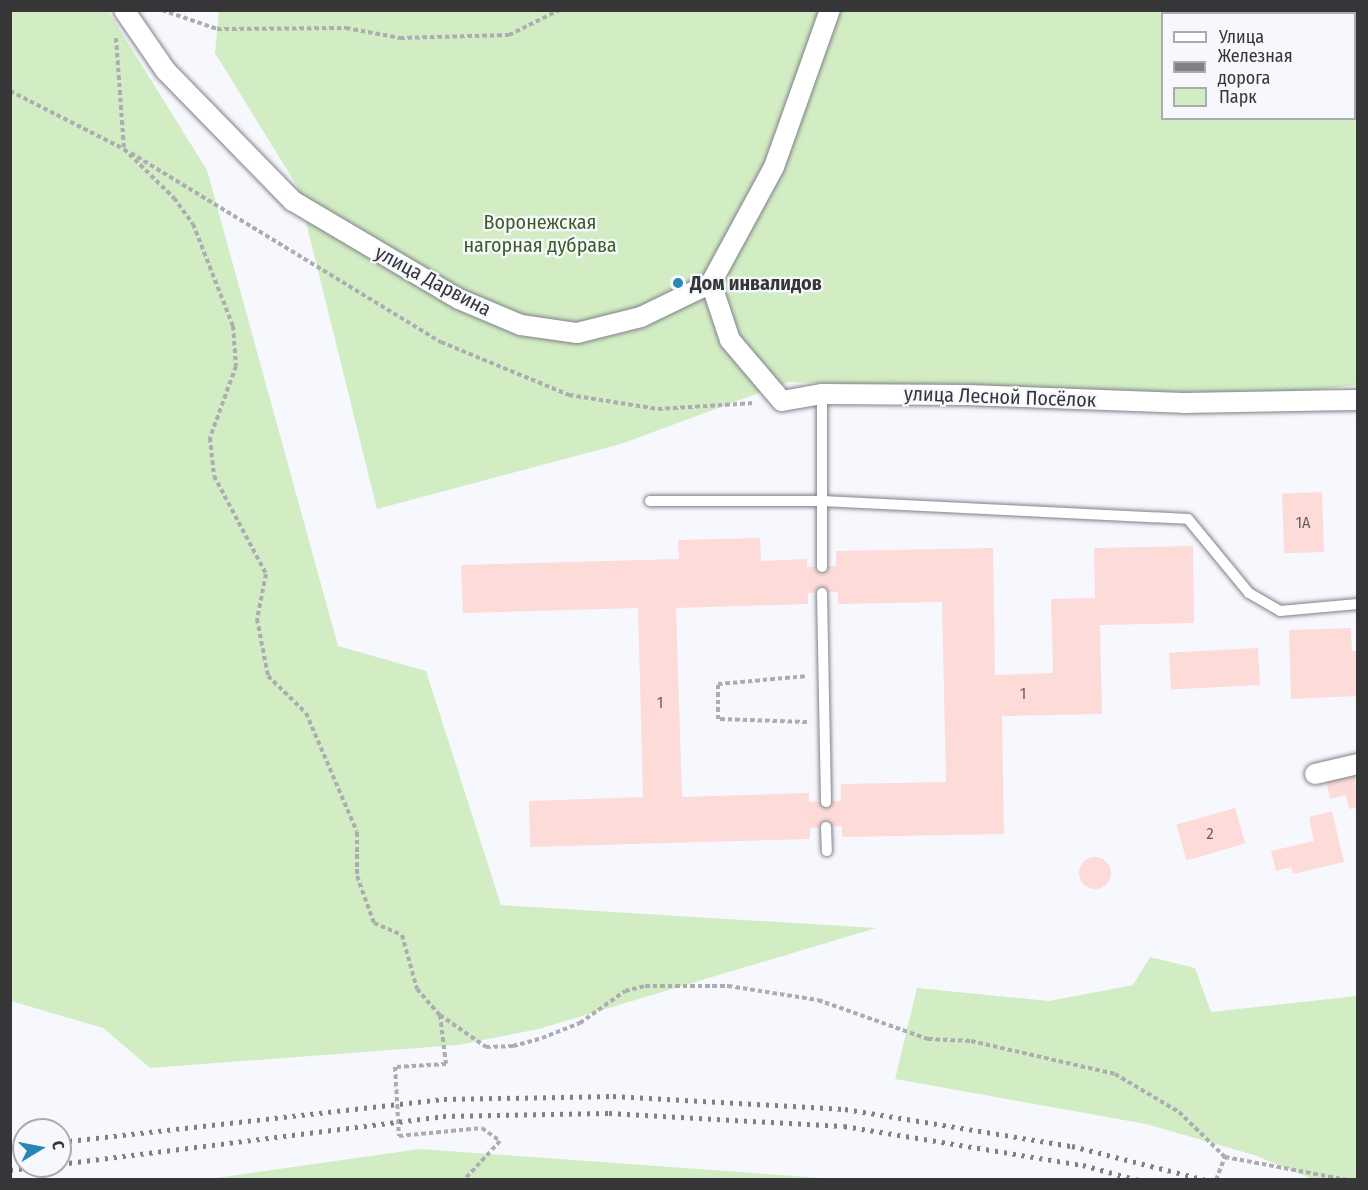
<!DOCTYPE html>
<html>
<head>
<meta charset="utf-8">
<style>
  body { margin:0 }
  #map { position:relative; width:1368px; height:1190px; overflow:hidden; background:#f7f8fe; font-family:"Fira Sans Condensed",sans-serif }
  div>[style] { position:absolute }
  .green>* { inset:0; background:#d2edc4 }
  .building>* { inset:0; background:#fddbd8; transform-origin:0 0 }
  .round { border-radius:50% }
  .path>* { height:4px; margin-top:-2px; transform-origin:0; background:repeating-linear-gradient(90deg,#acacb1 0 4.5px,transparent 0 7.5px) }
  .roads { filter:drop-shadow(0 0 2px #808188) drop-shadow(0 0 2px #808188) }
  .service>* { height:10px; margin:-5px; padding:0 5px; transform-origin:5px; border-radius:5px; background:#fff }
  .minor>* { height:20px; margin:-10px; padding:0 10px; transform-origin:10px; border-radius:10px; background:#fff }
  .rail>* { height:4.5px; margin-top:-2.25px; transform-origin:0; background:repeating-linear-gradient(90deg,#808084 0 3px,transparent 0 9px) }
  .dots>* { width:16px; height:16px; translate:-50% -50%; box-sizing:border-box; border:3px solid #f7f8fe; border-radius:50% }
  span { translate:-50% -50%; white-space:nowrap; text-align:center; line-height:1.15; -webkit-text-stroke:4.5px #f7f8fe; paint-order:stroke }
  .number-label { font-size:16px; color:#685f61 }
  .number-label span { -webkit-text-stroke-width:0 }
  .park-label { font-size:20px; color:#3b5e25 }
  .street-label { font-size:20px; color:#363639 }
  .poi-label { font-size:20px; color:#363639; font-weight:700 }
  .left { translate:0 -50%; text-align:left }
  .frame { position:absolute; inset:0; border:12px solid #363639; pointer-events:none }
  .legend { position:absolute; left:1161px; top:12px; width:195px; height:108px; box-sizing:border-box; background:#f7f8fe; border:2px solid #aaaaaf; margin:0; padding:8px 10px; list-style:none; font-size:18px; color:#363639 }
  .legend li { display:flex; align-items:center; gap:12px; height:30px }
  .legend b { width:30px; border:2px solid #aaaaaf }
  .north { position:absolute; left:12px; top:1118px; width:60px; height:60px; box-sizing:border-box; background:#f7f8fe; border:2px solid #aaaaaf; border-radius:50%; rotate:80deg; font-size:16px; font-weight:700; line-height:24px; text-align:center; color:#363639 }
  .north::after { content:''; display:block; margin:auto; width:21px; height:27px; background:#2987b3; clip-path:polygon(50% 0,100% 100%,50% 72%,0 100%) }
</style>
</head>
<body>
<div id="map">
  <div class="green">
    <i style="clip-path:polygon(evenodd,219px 10px,1357px 11px,1357px 385px,1293px 393px,1167px 393px,788px 382px,621px 444px,377px 509px,297px 186px,215px 53px,219px 10px,1162px 14px,1354px 14px,1354px 118px,1162px 118px,1162px 14px)"></i>
    <i style="clip-path:polygon(10px 11px,108px 11px,207px 170px,338px 646px,426px 671px,501px 905px,876px 928px,539px 1029px,458px 1045px,150px 1068px,103px 1028px,11px 1001px)"></i>
    <i style="clip-path:polygon(1150px 957px,1195px 968px,1211px 1012px,1357px 996px,1357px 1179px,1312px 1179px,1254px 1155px,1146px 1124px,895px 1079px,917px 988px,1049px 1001px,1133px 985px)"></i>
    <i style="clip-path:polygon(420px 1149px,836px 1179px,209px 1179px)"></i>
  </div>
  <div class="building">
    <i style="left:1322px;top:492px;width:60px;height:40px;rotate:88deg"></i>
    <i style="clip-path:polygon(evenodd,760px 538px,761px 561px,807px 559px,807px 567px,836px 566px,836px 551px,993px 548px,995px 675px,1053px 673px,1051px 599px,1095px 598px,1094px 548px,1193px 546px,1194px 623px,1100px 625px,1102px 714px,1002px 716px,1004px 834px,842px 837px,842px 826px,810px 828px,810px 839px,530px 847px,529px 801px,643px 797px,638px 608px,463px 613px,461px 565px,679px 559px,678px 540px,760px 538px,838px 592px,838px 604px,942px 602px,946px 782px,841px 784px,841px 801px,809px 802px,809px 793px,682px 797px,676px 608px,808px 604px,808px 593px,838px 592px)"></i>
    <i style="clip-path:polygon(1351px 628px,1352px 651px,1358px 651px,1358px 696px,1291px 699px,1289px 630px)"></i>
    <i style="left:1258px;top:648px;width:37px;height:89px;rotate:87deg"></i>
    <i style="clip-path:polygon(1354px 768px,1358px 807px,1349px 809px,1346px 795px,1330px 799px,1325px 775px)"></i>
    <i style="left:1235px;top:808px;width:37px;height:61px;rotate:74deg"></i>
    <i style="clip-path:polygon(1332px 811px,1344px 862px,1293px 874px,1291px 867px,1276px 871px,1271px 851px,1314px 841px,1309px 817px)"></i>
    <i class="round" style="left:1079px;top:857px;width:32px;height:32px"></i>
  </div>
  <div class="path">
    <i style="left:162px;top:10px;width:58px;rotate:19.1deg"></i>
    <i style="left:217px;top:29px;width:129px;rotate:-0.4deg"></i>
    <i style="left:346px;top:28px;width:55px;rotate:10.5deg"></i>
    <i style="left:400px;top:38px;width:109px;rotate:-1.6deg"></i>
    <i style="left:509px;top:35px;width:56px;rotate:-26.6deg"></i>
    <i style="left:116px;top:38px;width:111px;rotate:85.9deg"></i>
    <i style="left:124px;top:149px;width:70px;rotate:44.4deg"></i>
    <i style="left:174px;top:198px;width:32px;rotate:54deg"></i>
    <i style="left:193px;top:224px;width:110px;rotate:68.6deg"></i>
    <i style="left:233px;top:326px;width:40px;rotate:85.7deg"></i>
    <i style="left:236px;top:366px;width:77px;rotate:109.9deg"></i>
    <i style="left:210px;top:438px;width:38px;rotate:84deg"></i>
    <i style="left:214px;top:476px;width:111px;rotate:62deg"></i>
    <i style="left:266px;top:574px;width:46px;rotate:101.3deg"></i>
    <i style="left:257px;top:619px;width:58px;rotate:79.1deg"></i>
    <i style="left:268px;top:676px;width:53px;rotate:44.2deg"></i>
    <i style="left:306px;top:713px;width:129px;rotate:66.8deg"></i>
    <i style="left:357px;top:832px;width:44px;rotate:90deg"></i>
    <i style="left:357px;top:876px;width:50px;rotate:70.1deg"></i>
    <i style="left:374px;top:923px;width:30px;rotate:23deg"></i>
    <i style="left:402px;top:935px;width:56px;rotate:74.5deg"></i>
    <i style="left:417px;top:989px;width:35px;rotate:49deg"></i>
    <i style="left:440px;top:1015px;width:56px;rotate:34.8deg"></i>
    <i style="left:486px;top:1047px;width:27px;rotate:-2deg"></i>
    <i style="left:513px;top:1046px;width:30px;rotate:-15deg"></i>
    <i style="left:542px;top:1038px;width:41px;rotate:-21.5deg"></i>
    <i style="left:580px;top:1023px;width:55px;rotate:-35.4deg"></i>
    <i style="left:625px;top:991px;width:21px;rotate:-14deg"></i>
    <i style="left:645px;top:986px;width:83px"></i>
    <i style="left:728px;top:986px;width:91px;rotate:8.8deg"></i>
    <i style="left:818px;top:1000px;width:117px;rotate:19.5deg"></i>
    <i style="left:928px;top:1039px;width:43px;rotate:2.7deg"></i>
    <i style="left:971px;top:1041px;width:148px;rotate:12.9deg"></i>
    <i style="left:1115px;top:1074px;width:74px;rotate:30.7deg"></i>
    <i style="left:1179px;top:1112px;width:64px;rotate:44.4deg"></i>
    <i style="left:1225px;top:1157px;width:125px;rotate:10.6deg"></i>
    <i style="left:10px;top:91px;width:128px;rotate:27deg"></i>
    <i style="left:131px;top:153px;width:363px;rotate:31.4deg"></i>
    <i style="left:441px;top:342px;width:139px;rotate:22.5deg"></i>
    <i style="left:569px;top:395px;width:90px;rotate:8.9deg"></i>
    <i style="left:658px;top:409px;width:97px;rotate:-3.5deg"></i>
    <i style="left:807px;top:722px;width:89px;rotate:-178.1deg"></i>
    <i style="left:718px;top:719px;width:35px;rotate:-90deg"></i>
    <i style="left:718px;top:684px;width:90px;rotate:-5.1deg"></i>
    <i style="left:440px;top:1015px;width:49px;rotate:83deg"></i>
    <i style="left:446px;top:1064px;width:51px;rotate:176.6deg"></i>
    <i style="left:395px;top:1067px;width:69px;rotate:86.7deg"></i>
    <i style="left:399px;top:1136px;width:83px;rotate:-5.5deg"></i>
    <i style="left:482px;top:1128px;width:22px;rotate:36deg"></i>
    <i style="left:500px;top:1141px;width:53px;rotate:132.7deg"></i>
    <i style="left:1216px;top:1180px;width:25px;rotate:-69deg"></i>
  </div>
  <div class="roads">
    <div class="service">
      <i style="left:650px;top:501px;width:172px"></i>
      <i style="left:822px;top:501px;width:366px;rotate:2.8deg"></i>
      <i style="left:1188px;top:519px;width:96px;rotate:50.5deg"></i>
      <i style="left:1249px;top:593px;width:36px;rotate:30deg"></i>
      <i style="left:1280px;top:611px;width:78px;rotate:-5.1deg"></i>
      <i style="left:822px;top:567px;width:173px;rotate:-90deg"></i>
      <i style="left:822px;top:593px;width:209px;rotate:88.9deg"></i>
      <i style="left:826px;top:827px;width:24px;rotate:88deg"></i>
    </div>
    <div class="minor">
      <i style="left:124px;top:10px;width:74px;rotate:55.5deg"></i>
      <i style="left:166px;top:71px;width:182px;rotate:45.7deg"></i>
      <i style="left:293px;top:201px;width:193px;rotate:30.6deg"></i>
      <i style="left:459px;top:299px;width:67px;rotate:22.8deg"></i>
      <i style="left:521px;top:325px;width:57px;rotate:8.1deg"></i>
      <i style="left:577px;top:333px;width:66px;rotate:-14deg"></i>
      <i style="left:641px;top:317px;width:78px;rotate:-25.9deg"></i>
      <i style="left:711px;top:283px;width:132px;rotate:-61.5deg"></i>
      <i style="left:774px;top:167px;width:167px;rotate:-70.4deg"></i>
      <i style="left:711px;top:283px;width:60px;rotate:71.6deg"></i>
      <i style="left:730px;top:340px;width:80px;rotate:49.6deg"></i>
      <i style="left:782px;top:401px;width:41px;rotate:-9.9deg"></i>
      <i style="left:822px;top:394px;width:146px;rotate:0.4deg"></i>
      <i style="left:968px;top:395px;width:215px;rotate:2.1deg"></i>
      <i style="left:1183px;top:403px;width:175px;rotate:-1deg"></i>
      <i style="left:1315px;top:774px;width:44px;rotate:-13.1deg"></i>
    </div>
  </div>
  <div class="rail">
    <i style="left:60px;top:1142px;width:386px;rotate:-6.4deg"></i>
    <i style="left:444px;top:1099px;width:169px;rotate:-1deg"></i>
    <i style="left:613px;top:1096px;width:232px;rotate:3.2deg"></i>
    <i style="left:845px;top:1109px;width:230px;rotate:9.3deg"></i>
    <i style="left:1072px;top:1146px;width:138px;rotate:14.2deg"></i>
    <i style="left:10px;top:1148px;width:14px;rotate:-8deg"></i>
    <i style="left:60px;top:1164px;width:386px;rotate:-7.1deg"></i>
    <i style="left:443px;top:1116px;width:166px;rotate:-1deg"></i>
    <i style="left:609px;top:1113px;width:235px;rotate:3.2deg"></i>
    <i style="left:844px;top:1126px;width:242px;rotate:9.3deg"></i>
    <i style="left:1083px;top:1165px;width:57px;rotate:15.3deg"></i>
    <i style="left:10px;top:1170px;width:31px;rotate:-7deg"></i>
  </div>
  <div class="dots">
    <i style="left:678px;top:283px;background:#2987b3"></i>
  </div>
  <div class="number-label">
    <span style="left:1303px;top:523px">1А</span>
    <span style="left:1023px;top:694px">1</span>
    <span style="left:660px;top:703px">1</span>
    <span style="left:1210px;top:834px">2</span>
  </div>
  <div class="park-label">
    <span style="left:540px;top:234px">Воронежская<br>нагорная дубрава</span>
  </div>
  <div class="street-label">
    <span style="left:433px;top:281px;rotate:28deg">улица Дарвина</span>
    <span style="left:1000px;top:397px;rotate:2deg">улица Лесной Посёлок</span>
  </div>
  <div class="poi-label">
    <span class="left" style="left:690px;top:283px">Дом инвалидов</span>
  </div>
  <div class="frame"></div>
  <ul class="legend">
  <li><b style="height:8px;background:#fff"></b>Улица</li>
  <li><b style="height:8px;background:#808084"></b>Железная дорога</li>
  <li><b style="height:16px;background:#d2edc4"></b>Парк</li>
  </ul>
  <div class="north">С</div>
</div>
</body>
</html>
